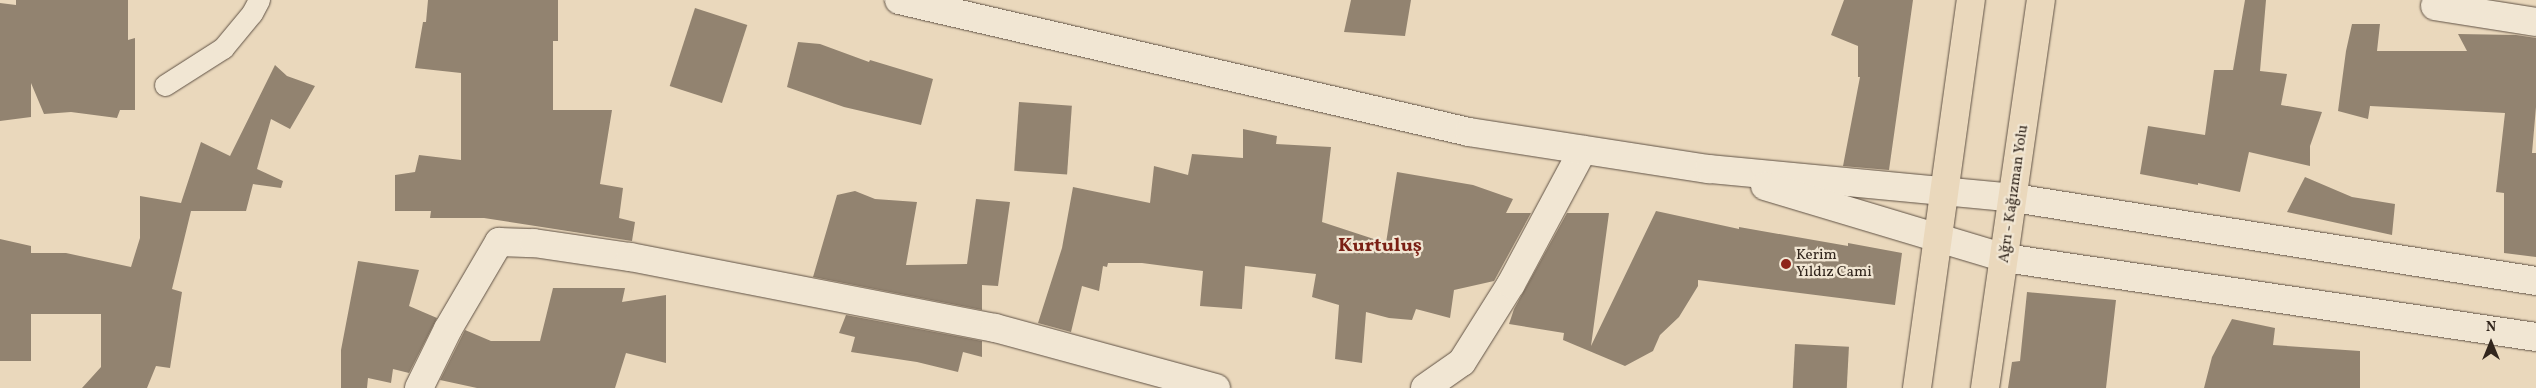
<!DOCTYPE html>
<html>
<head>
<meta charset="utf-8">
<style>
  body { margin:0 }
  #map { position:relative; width:2536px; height:388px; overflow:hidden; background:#ead8bc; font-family:Vollkorn,serif }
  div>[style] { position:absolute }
  .building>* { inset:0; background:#928370; transform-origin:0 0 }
  .roads { filter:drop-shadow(0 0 1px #605245) drop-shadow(0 0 1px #605245) }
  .service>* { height:21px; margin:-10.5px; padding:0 10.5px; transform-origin:10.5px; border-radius:10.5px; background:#f1e6d3 }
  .minor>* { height:28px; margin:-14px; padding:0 14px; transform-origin:14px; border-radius:14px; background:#f1e6d3 }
  .tertiary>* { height:28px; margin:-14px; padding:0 14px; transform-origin:14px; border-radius:14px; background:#f1e6d3 }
  .primary>* { height:28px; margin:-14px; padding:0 14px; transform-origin:14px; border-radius:14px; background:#ead8bc }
  .dots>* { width:14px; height:14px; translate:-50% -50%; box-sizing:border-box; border:2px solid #f1e6d3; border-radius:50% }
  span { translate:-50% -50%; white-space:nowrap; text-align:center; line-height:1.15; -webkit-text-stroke:4.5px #f1e6d3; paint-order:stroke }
  .street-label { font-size:15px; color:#32261d }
  .poi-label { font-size:15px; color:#32261d }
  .left { translate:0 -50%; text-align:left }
  .district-label { font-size:20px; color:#7a1f14; font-weight:700 }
  .north { position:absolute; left:2466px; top:318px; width:50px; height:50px; -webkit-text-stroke:4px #f1e6d3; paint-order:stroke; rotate:0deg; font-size:14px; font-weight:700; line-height:20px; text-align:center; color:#32261d }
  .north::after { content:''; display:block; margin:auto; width:18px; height:22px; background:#32261d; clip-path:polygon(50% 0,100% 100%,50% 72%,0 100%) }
</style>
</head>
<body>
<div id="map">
  <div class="building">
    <i style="clip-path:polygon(16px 0,128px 0,128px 40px,135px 38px,135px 110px,120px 110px,117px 118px,71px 112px,44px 114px,31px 83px,31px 117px,0 121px,0 3px,16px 5px)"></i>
    <i style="clip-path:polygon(428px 0,558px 0,558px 41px,553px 41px,553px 110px,612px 110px,600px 184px,623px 188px,619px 218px,635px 222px,632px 241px,484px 218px,430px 218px,431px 211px,395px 211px,395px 175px,415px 172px,419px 155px,461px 160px,461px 73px,415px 68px,423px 22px,426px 22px)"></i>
    <i style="clip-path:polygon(1351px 0,1411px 0,1405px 36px,1344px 32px)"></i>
    <i style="clip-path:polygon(1844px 0,1913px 0,1889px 170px,1843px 166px,1860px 77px,1858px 77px,1858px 46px,1831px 35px)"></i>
    <i style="clip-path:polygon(2245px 0,2266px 0,2260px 71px,2287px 74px,2281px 105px,2322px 112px,2310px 146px,2310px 166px,2249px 152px,2240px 192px,2198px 183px,2198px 185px,2140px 174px,2148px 126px,2205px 135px,2214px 70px,2233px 70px)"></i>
    <i style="left:695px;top:8px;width:55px;height:82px;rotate:18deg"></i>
    <i style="clip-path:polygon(2352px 24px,2380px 24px,2377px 51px,2467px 51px,2458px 34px,2516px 35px,2536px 38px,2536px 107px,2532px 153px,2536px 153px,2536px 257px,2504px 253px,2504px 193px,2496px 192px,2505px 113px,2370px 106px,2368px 119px,2338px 111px,2346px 51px)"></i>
    <i style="clip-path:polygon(798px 42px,820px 44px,869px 62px,870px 60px,933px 79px,921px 125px,844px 107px,787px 87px)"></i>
    <i style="clip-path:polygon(275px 65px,287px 76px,315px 86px,290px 129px,271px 119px,257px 169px,283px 181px,281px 188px,253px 184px,246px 211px,191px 211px,172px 289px,182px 292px,170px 368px,156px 366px,147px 388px,82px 388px,101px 367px,101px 314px,31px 314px,31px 361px,0 361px,0 239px,31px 246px,31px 253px,66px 253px,131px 267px,140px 238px,140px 196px,181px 203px,201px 142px,230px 156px)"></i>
    <i style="left:1019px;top:102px;width:53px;height:69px;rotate:4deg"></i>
    <i style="clip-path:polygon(1243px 129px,1277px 136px,1276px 144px,1331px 147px,1322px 222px,1386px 243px,1397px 172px,1473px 185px,1513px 199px,1506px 213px,1531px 213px,1494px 281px,1454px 290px,1450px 318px,1416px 309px,1412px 320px,1389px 318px,1366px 312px,1362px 363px,1335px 359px,1339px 305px,1312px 297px,1316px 274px,1245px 266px,1242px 309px,1200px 306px,1203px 271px,1142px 263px,1108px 263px,1107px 267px,1103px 266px,1099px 291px,1082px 286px,1071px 332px,1038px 323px,1062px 248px,1073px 187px,1150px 203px,1154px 166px,1188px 175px,1192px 154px,1243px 158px)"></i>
    <i style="clip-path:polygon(2305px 177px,2352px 197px,2395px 204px,2392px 235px,2287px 212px)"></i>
    <i style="clip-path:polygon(855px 191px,875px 199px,917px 202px,906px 265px,967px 264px,976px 199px,1010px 202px,998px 286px,982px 285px,982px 310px,813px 277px,837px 195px)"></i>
    <i style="clip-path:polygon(1656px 211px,1739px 229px,1739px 227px,1848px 246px,1848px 243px,1902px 253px,1895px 305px,1698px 280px,1698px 286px,1679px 317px,1660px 335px,1653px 351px,1625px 366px,1563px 340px,1564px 333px,1509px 324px,1514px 309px,1567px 213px,1609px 213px,1591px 346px)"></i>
    <i style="clip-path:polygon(358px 261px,419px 270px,409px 306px,437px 318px,409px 373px,393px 369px,391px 383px,368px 378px,367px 388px,341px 388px,341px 350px)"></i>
    <i style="clip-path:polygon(553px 288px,625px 288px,622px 302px,666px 295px,666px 363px,626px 353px,615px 388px,477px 388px,440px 380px,465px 330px,491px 341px,540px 341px)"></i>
    <i style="clip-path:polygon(2027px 292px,2116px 300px,2106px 388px,2008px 388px,2012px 362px,2020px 361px)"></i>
    <i style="clip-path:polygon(846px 315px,982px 341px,982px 357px,963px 352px,958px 372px,917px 362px,851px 352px,855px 337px,839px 333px)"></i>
    <i style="clip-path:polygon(2232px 319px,2275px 328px,2273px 345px,2360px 351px,2360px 388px,2204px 388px,2212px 357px)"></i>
    <i style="left:1795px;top:344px;width:54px;height:44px;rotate:3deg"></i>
  </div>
  <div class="roads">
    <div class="service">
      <i style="left:165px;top:85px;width:69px;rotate:-32.5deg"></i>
      <i style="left:223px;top:48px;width:45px;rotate:-50.4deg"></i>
      <i style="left:252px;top:13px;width:15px;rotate:-62deg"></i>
    </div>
    <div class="minor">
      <i style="left:2435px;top:6px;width:102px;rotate:9deg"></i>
      <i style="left:419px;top:388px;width:66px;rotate:-63.8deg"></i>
      <i style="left:448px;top:329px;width:101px;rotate:-59.6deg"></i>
      <i style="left:499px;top:242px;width:35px;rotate:2deg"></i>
      <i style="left:534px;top:243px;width:97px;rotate:8.3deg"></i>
      <i style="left:630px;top:257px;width:372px;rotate:11deg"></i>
      <i style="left:995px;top:328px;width:229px;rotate:15.2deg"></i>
      <i style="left:1425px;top:388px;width:45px;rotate:-35.1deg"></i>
      <i style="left:1462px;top:362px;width:92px;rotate:-57.9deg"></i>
      <i style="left:1511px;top:284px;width:152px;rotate:-61.8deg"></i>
    </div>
    <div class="tertiary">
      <i style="left:899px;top:0;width:585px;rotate:13.04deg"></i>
      <i style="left:1469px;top:132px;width:243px;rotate:8.8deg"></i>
      <i style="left:1709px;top:169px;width:306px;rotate:5.4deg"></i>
      <i style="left:2014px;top:198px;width:529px;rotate:9.03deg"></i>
      <i style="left:1765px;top:186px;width:251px;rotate:16.7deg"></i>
      <i style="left:2005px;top:258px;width:537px;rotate:8.46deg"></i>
    </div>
    <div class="primary">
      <i style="left:1917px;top:388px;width:392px;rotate:-82.1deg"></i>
      <i style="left:1985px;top:388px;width:392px;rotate:-81.8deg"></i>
    </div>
  </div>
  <div class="dots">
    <i style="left:1786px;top:264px;background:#8f2418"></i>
  </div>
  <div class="street-label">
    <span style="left:2014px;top:194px;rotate:-82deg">Ağrı - Kağızman Yolu</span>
  </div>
  <div class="poi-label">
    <span class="left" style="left:1796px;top:264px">Kerim<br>Yıldız Cami</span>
  </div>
  <div class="district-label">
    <span style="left:1380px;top:246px">Kurtuluş</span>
  </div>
  <div class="north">N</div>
</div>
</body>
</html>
